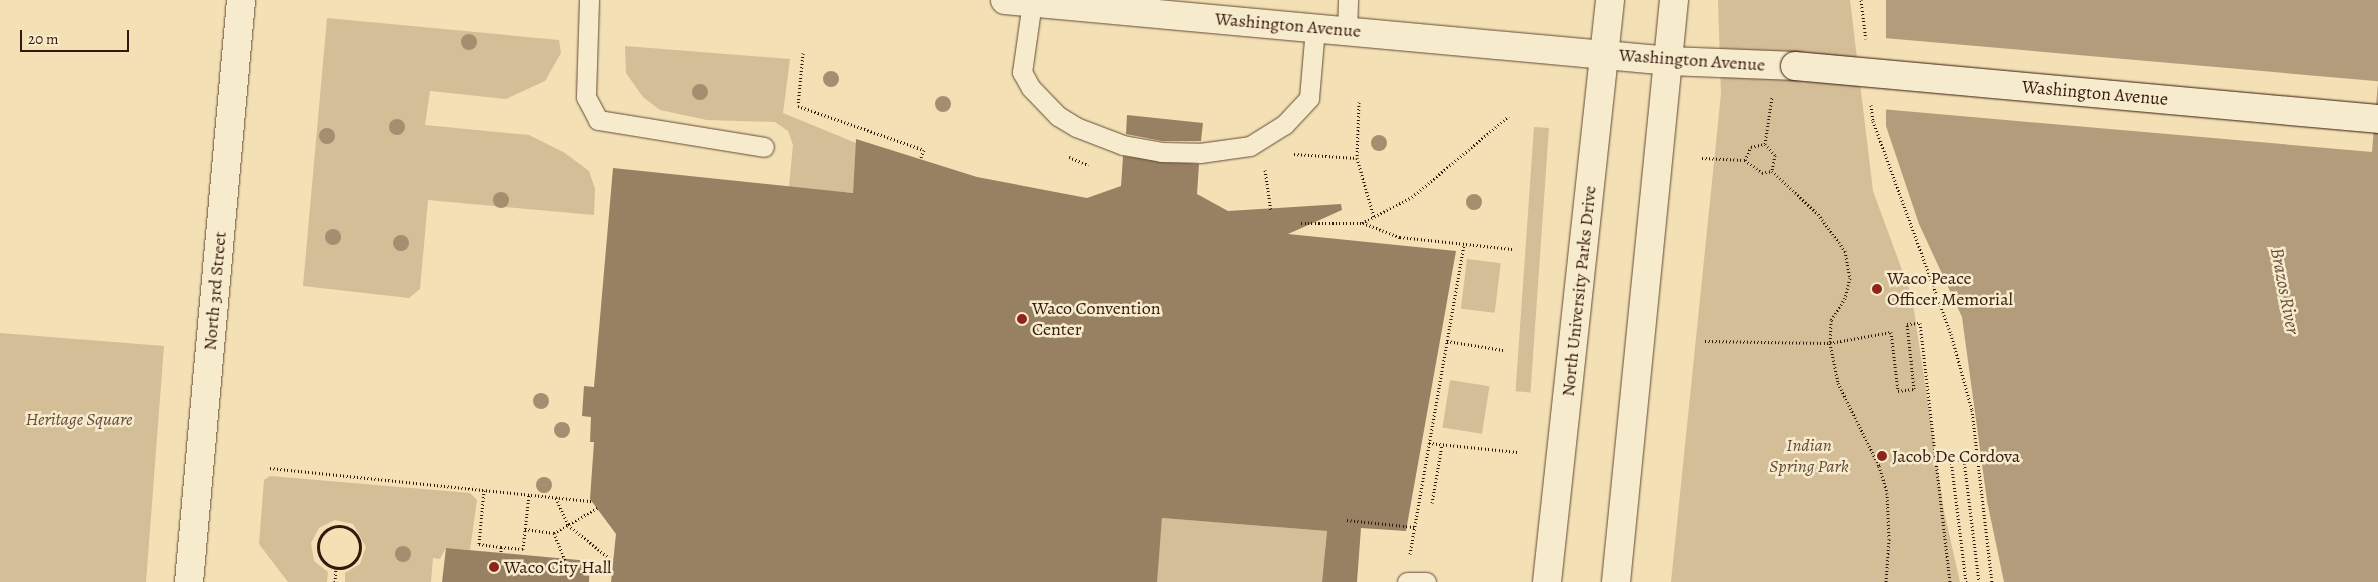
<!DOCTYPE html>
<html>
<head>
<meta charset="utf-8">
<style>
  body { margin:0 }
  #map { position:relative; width:2378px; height:582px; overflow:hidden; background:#f3e0b4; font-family:Alegreya,serif }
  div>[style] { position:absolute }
  .green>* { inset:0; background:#d3be97; transform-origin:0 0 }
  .water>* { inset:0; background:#b29c7b }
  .pier>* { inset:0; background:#f3e0b4; transform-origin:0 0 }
  .building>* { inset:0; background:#988063 }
  .path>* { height:3px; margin-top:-1.5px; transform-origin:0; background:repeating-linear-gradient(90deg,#35180c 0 1px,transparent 0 3.5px) }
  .path>.ring { margin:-1.5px; padding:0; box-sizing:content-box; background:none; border:3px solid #35180c; border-radius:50% }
  .roads { filter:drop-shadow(0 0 1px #644a36) drop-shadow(0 0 1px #644a36) }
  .lane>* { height:19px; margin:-9.5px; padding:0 9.5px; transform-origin:9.5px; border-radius:9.5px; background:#f7ebce }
  .street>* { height:28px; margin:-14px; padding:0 14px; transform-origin:14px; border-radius:14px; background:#f7ebce }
  .secondary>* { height:28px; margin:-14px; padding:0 14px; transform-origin:14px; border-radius:14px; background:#f7ebce }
  .bridges { filter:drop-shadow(0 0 1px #35180c) drop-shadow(0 0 1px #35180c) }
  .secondary-bridge>* { height:28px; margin:-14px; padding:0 14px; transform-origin:14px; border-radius:14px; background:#f7ebce }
  .trees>* { width:16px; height:16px; margin:-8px; border-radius:50%; background:#a48e6f }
  .dots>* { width:14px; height:14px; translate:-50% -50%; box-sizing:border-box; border:2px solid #f7ebce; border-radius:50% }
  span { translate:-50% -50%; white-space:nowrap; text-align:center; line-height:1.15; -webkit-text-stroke:5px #f7ebce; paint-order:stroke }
  .street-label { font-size:18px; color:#35180c }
  .poi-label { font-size:18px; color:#35180c }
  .left { translate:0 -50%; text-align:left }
  .park-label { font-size:18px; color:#644a36; font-style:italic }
  .water-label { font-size:19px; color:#674d38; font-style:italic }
  .scale { position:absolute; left:20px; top:30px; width:109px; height:22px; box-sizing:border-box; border:2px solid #35180c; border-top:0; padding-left:6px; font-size:15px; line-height:18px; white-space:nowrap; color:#35180c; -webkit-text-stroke:4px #f7ebce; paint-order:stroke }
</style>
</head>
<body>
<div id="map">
  <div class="green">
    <i style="clip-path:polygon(1718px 0,1850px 0,1873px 191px,1912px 297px,1944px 511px,1960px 582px,1671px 582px,1721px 94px)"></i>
    <i style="clip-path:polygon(327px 18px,559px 40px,561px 53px,545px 81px,506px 99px,430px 91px,425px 125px,529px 135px,565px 153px,589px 171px,595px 189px,594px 215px,428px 200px,420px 289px,409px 298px,303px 286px)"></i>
    <i style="clip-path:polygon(625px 46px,790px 59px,783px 113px,856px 143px,853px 193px,789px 187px,793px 145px,788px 131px,775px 122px,707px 120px,660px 110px,643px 97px,626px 73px)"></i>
    <i style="left:1534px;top:127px;width:15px;height:265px;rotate:4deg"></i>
    <i style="left:1467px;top:259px;width:34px;height:50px;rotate:7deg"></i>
    <i style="clip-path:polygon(0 333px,164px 346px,146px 582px,0 582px)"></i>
    <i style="left:1450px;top:380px;width:40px;height:48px;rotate:9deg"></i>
    <i style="clip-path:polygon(270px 476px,470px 493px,477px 500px,470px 550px,446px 548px,440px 559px,433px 558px,431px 582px,345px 582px,345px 573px,360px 564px,366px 547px,353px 524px,335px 520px,319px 528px,311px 543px,314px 561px,328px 572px,327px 582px,288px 582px,259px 544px,264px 480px)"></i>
    <i style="clip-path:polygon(1162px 518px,1327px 531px,1322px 582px,1156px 582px)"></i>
  </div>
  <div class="water">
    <i style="clip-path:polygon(1886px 0,2378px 0,2378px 582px,2004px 582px,1987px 501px,1962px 317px,1919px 224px,1886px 126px)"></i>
  </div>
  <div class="pier">
    <i style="left:1884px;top:38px;width:496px;height:71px;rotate:5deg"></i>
  </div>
  <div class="building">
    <i style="clip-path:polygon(1127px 115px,1203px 123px,1201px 141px,1162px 141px,1126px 134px)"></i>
    <i style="clip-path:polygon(856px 139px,977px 177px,1087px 198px,1121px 186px,1123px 156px,1199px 164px,1197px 194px,1228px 211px,1341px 204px,1342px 210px,1288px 234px,1456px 251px,1406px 531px,1361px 528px,1357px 582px,1322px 582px,1327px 531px,1162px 518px,1157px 582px,611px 582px,616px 534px,590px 499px,594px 442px,590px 442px,591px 417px,582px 416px,584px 386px,594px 387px,613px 168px,853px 193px)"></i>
    <i style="clip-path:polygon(446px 548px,590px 561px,589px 582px,442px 582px)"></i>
  </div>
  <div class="path">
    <i style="left:1861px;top:0;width:39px;rotate:83deg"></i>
    <i style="left:803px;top:53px;width:53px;rotate:95.4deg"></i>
    <i style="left:798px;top:106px;width:133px;rotate:19.2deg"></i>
    <i style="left:924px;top:150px;width:10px;rotate:114deg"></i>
    <i style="left:1359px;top:102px;width:56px;rotate:92deg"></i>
    <i style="left:1357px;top:158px;width:61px;rotate:73.9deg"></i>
    <i style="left:1871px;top:105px;width:16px;rotate:83deg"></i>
    <i style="left:1873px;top:121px;width:227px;rotate:69.9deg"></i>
    <i style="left:1951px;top:334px;width:79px;rotate:74.6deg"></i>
    <i style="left:1972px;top:410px;width:173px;rotate:83.4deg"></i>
    <i style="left:1765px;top:144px;width:48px;rotate:-81.5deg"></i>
    <i style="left:1294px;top:154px;width:63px;rotate:3.6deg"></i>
    <i style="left:1069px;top:157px;width:21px;rotate:23deg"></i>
    <i style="left:1702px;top:158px;width:43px;rotate:2.7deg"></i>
    <i style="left:1745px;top:160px;width:21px;rotate:37deg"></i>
    <i style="left:1762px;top:173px;width:10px;rotate:-11deg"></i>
    <i style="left:1772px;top:171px;width:63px;rotate:43.1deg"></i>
    <i style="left:1818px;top:214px;width:46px;rotate:53.9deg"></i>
    <i style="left:1845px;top:251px;width:27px;rotate:80deg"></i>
    <i style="left:1850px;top:278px;width:21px;rotate:104deg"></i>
    <i style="left:1845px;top:298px;width:26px;rotate:122deg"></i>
    <i style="left:1831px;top:320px;width:23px;rotate:92deg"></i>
    <i style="left:1830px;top:343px;width:41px;rotate:78.7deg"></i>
    <i style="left:1838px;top:383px;width:93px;rotate:63.7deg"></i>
    <i style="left:1879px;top:466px;width:28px;rotate:73deg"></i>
    <i style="left:1887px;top:493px;width:46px;rotate:87.5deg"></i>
    <i style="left:1889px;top:539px;width:43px;rotate:94deg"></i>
    <i style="left:1745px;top:160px;width:14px;rotate:-65deg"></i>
    <i style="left:1751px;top:147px;width:14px;rotate:-12deg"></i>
    <i style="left:1765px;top:144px;width:15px;rotate:48deg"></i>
    <i style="left:1775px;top:155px;width:16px;rotate:101deg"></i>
    <i style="left:1265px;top:170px;width:41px;rotate:81.7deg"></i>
    <i style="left:1301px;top:223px;width:61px"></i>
    <i style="left:1362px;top:223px;width:56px;rotate:-27.5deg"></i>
    <i style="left:1412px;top:197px;width:126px;rotate:-39.9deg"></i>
    <i style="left:1363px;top:223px;width:40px;rotate:21deg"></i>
    <i style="left:1400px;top:237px;width:113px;rotate:6.1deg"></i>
    <i style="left:1447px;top:341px;width:57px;rotate:9.1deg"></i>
    <i style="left:1705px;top:341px;width:125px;rotate:0.9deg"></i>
    <i style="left:1830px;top:343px;width:62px;rotate:-10.2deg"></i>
    <i style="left:1891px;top:332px;width:59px;rotate:83.2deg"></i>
    <i style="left:1898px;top:391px;width:16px;rotate:-7deg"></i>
    <i style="left:1914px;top:389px;width:65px;rotate:-96.1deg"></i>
    <i style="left:1907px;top:324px;width:13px;rotate:-4deg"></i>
    <i style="left:1920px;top:323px;width:261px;rotate:83.4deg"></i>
    <i style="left:1429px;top:443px;width:89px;rotate:5.8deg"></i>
    <i style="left:270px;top:468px;width:324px;rotate:5.9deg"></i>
    <i style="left:484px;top:490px;width:54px;rotate:95.3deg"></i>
    <i style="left:479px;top:544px;width:22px;rotate:8deg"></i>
    <i style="left:501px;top:547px;width:22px;rotate:5deg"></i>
    <i style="left:523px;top:549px;width:54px;rotate:-83.7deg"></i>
    <i style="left:556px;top:498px;width:30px;rotate:66deg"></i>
    <i style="left:568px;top:525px;width:58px;rotate:38.7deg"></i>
    <i style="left:1432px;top:503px;width:59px;rotate:-80.2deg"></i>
    <i style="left:1347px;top:520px;width:68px;rotate:5.9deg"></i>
    <i class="ring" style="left:318px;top:526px;width:39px;height:39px"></i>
    <i style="left:525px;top:529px;width:29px;rotate:8deg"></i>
    <i style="left:554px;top:533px;width:50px;rotate:-30.2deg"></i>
    <i style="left:554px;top:533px;width:48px;rotate:68.2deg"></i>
    <i style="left:501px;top:547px;width:6px;rotate:90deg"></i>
    <i style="left:1410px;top:554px;width:315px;rotate:-80.1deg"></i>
    <i style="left:335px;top:582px;width:14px;rotate:-86deg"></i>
    <i style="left:1966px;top:582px;width:124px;rotate:-97deg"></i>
    <i style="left:1951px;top:459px;width:13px;rotate:4deg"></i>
    <i style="left:1964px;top:460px;width:123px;rotate:83deg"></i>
  </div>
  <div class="roads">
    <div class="lane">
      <i style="left:589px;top:0;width:97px;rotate:91.8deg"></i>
      <i style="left:586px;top:97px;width:26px;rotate:62deg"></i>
      <i style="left:598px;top:120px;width:168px;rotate:9.2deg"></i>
      <i style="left:1032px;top:2px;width:71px;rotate:98.1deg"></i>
      <i style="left:1022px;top:72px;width:18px;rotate:61deg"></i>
      <i style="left:1031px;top:88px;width:39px;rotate:46deg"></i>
      <i style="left:1058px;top:116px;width:21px;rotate:31deg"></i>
      <i style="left:1076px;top:127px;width:50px;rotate:21deg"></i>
      <i style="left:1123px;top:145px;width:39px;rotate:10deg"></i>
      <i style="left:1161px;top:152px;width:39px;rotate:1deg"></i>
      <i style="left:1200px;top:153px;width:50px;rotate:-8deg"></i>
      <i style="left:1250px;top:146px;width:40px;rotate:-32deg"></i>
      <i style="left:1284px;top:125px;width:37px;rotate:-47deg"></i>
      <i style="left:1309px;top:98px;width:70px;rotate:-85.1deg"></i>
      <i style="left:1347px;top:30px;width:30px;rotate:-88deg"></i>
      <i style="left:1407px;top:582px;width:19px"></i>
    </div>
    <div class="street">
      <i style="left:189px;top:582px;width:584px;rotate:-84.89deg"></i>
    </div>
    <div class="secondary">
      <i style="left:1005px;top:0;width:668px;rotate:5.24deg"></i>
      <i style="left:1670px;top:61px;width:125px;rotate:2.3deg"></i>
      <i style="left:1547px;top:582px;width:585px;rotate:-83.82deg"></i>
      <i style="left:1616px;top:582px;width:585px;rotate:-84.31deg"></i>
    </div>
  </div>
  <div class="bridges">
    <div class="secondary-bridge">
      <i style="left:1795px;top:66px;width:585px;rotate:5.19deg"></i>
    </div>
  </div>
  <div class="trees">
    <i style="left:469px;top:42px"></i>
    <i style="left:831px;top:79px"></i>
    <i style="left:700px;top:92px"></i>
    <i style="left:943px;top:104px"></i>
    <i style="left:397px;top:127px"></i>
    <i style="left:327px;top:136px"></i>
    <i style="left:1379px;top:143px"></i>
    <i style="left:501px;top:200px"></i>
    <i style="left:1474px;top:202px"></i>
    <i style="left:333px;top:237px"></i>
    <i style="left:401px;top:243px"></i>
    <i style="left:541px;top:401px"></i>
    <i style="left:562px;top:430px"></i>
    <i style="left:544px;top:485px"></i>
    <i style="left:403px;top:554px"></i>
  </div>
  <div class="dots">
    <i style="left:1877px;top:289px;background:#8f2418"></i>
    <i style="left:1022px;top:319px;background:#8f2418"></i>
    <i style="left:1882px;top:456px;background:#8f2418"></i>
    <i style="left:494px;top:567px;background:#8f2418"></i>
  </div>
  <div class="street-label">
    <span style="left:1288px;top:25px;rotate:5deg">Washington Avenue</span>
    <span style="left:1692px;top:60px;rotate:4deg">Washington Avenue</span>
    <span style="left:2095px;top:93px;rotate:5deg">Washington Avenue</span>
    <span style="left:215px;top:291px;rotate:-85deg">North 3rd Street</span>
    <span style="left:1579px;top:291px;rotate:-84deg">North University Parks Drive</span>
  </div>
  <div class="poi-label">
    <span class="left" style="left:1887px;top:289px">Waco Peace<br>Officer Memorial</span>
    <span class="left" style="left:1032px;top:319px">Waco Convention<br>Center</span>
    <span class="left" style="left:1892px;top:456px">Jacob De Cordova</span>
    <span class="left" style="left:504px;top:567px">Waco City Hall</span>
  </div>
  <div class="park-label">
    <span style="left:79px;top:419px">Heritage Square</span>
    <span style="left:1809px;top:456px">Indian<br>Spring Park</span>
  </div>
  <div class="water-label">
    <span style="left:2284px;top:291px;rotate:79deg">Brazos River</span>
  </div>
  <div class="scale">20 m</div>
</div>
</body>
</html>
